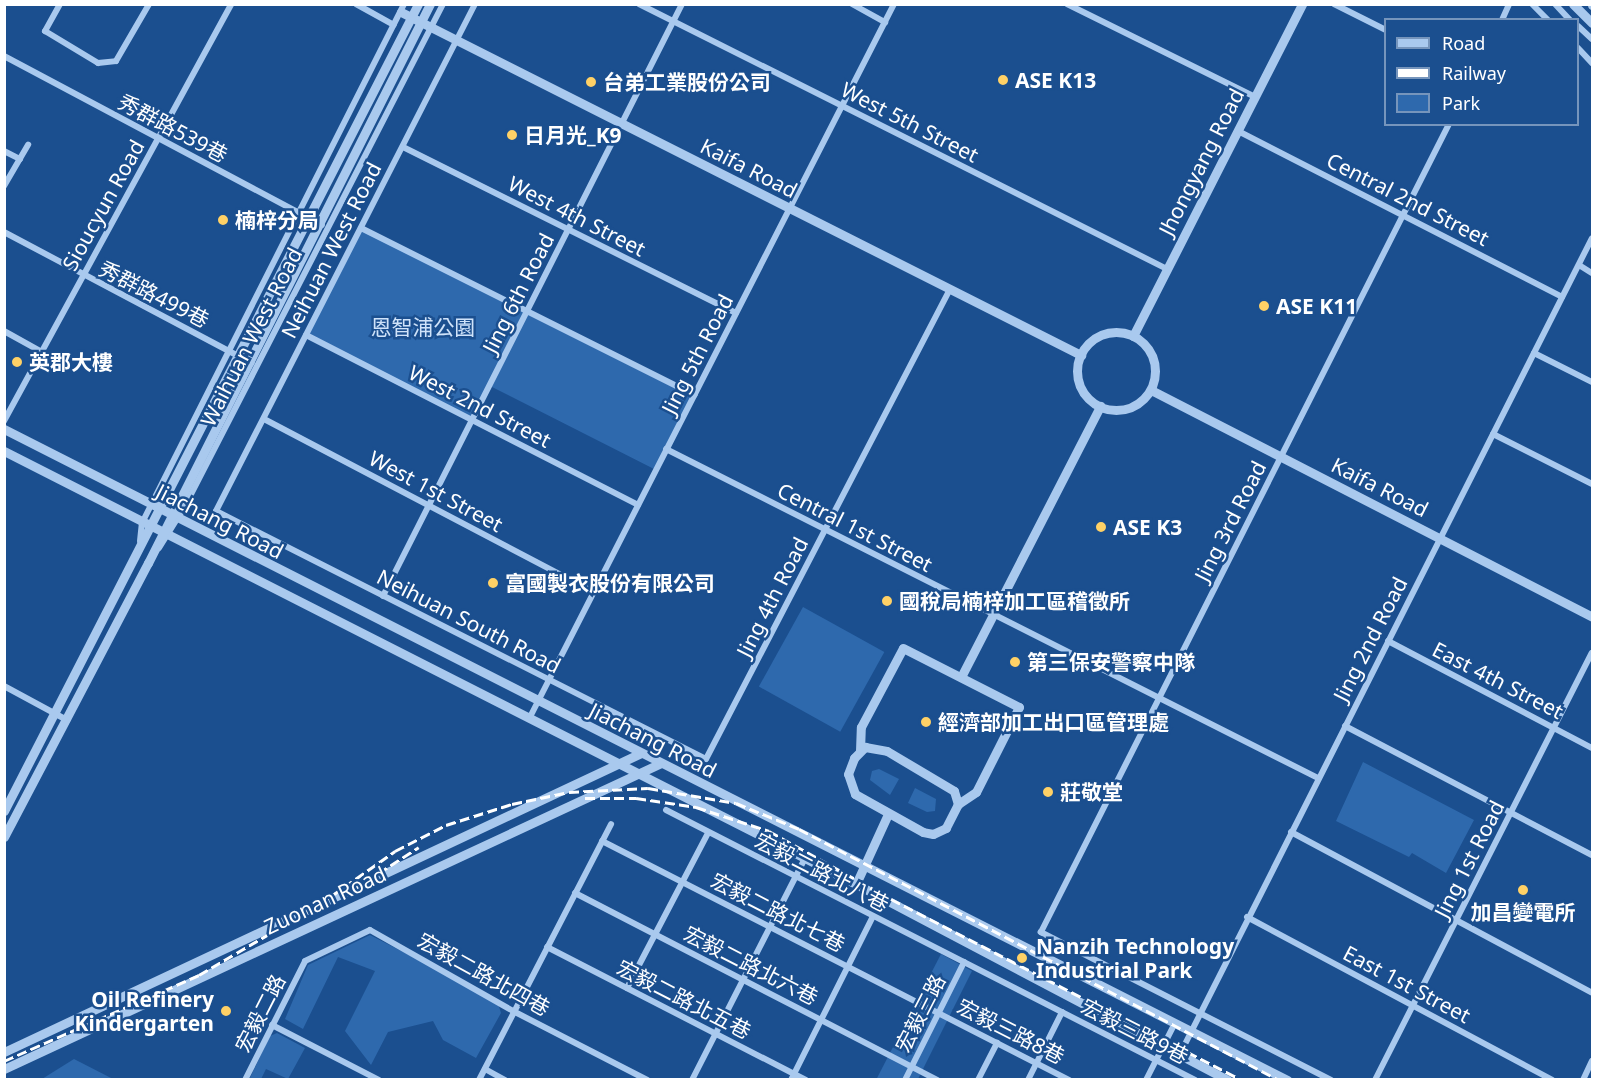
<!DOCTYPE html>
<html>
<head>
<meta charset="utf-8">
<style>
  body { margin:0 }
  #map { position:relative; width:1597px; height:1084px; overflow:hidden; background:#1b4f8f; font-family:"Noto Sans","Noto Sans TC",sans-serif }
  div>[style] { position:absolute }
  .green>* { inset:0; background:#2e69ad; transform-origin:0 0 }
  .minor>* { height:6px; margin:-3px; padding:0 3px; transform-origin:3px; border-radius:3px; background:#a9c9ee }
  .tertiary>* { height:9px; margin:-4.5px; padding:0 4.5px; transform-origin:4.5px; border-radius:4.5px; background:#a9c9ee }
  .tertiary>.ring { margin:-4.5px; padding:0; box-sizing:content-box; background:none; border:9px solid #a9c9ee; border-radius:50% }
  .rail>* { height:3px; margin-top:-1.5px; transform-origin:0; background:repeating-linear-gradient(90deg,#fff 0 10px,transparent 0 14.5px) }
  .dots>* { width:16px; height:16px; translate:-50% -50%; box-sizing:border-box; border:3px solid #1b4f8f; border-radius:50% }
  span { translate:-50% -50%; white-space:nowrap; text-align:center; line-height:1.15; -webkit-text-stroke:5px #1b4f8f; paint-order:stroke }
  .poi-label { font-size:21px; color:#fff; font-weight:700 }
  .left { translate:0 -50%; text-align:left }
  .right { translate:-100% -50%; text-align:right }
  .street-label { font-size:21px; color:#fff }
  .park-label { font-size:21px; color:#cfe3fa }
  .frame { position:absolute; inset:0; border:6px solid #fff; pointer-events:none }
  .legend { position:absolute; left:1384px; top:18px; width:195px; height:108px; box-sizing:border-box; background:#1b4f8f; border:2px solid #7695bc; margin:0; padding:8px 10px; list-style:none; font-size:18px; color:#fff }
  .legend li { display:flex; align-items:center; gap:12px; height:30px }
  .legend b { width:30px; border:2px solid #7695bc }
</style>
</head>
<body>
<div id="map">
  <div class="green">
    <i style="clip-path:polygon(361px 228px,694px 395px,656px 470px,490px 386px,472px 420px,306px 335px)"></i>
    <i style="left:803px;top:607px;width:93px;height:91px;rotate:29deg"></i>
    <i style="clip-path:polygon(1363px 762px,1474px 820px,1446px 873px,1412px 853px,1409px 857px,1336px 821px)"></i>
    <i style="clip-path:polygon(879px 769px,899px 779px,890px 795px,870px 780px,872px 771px)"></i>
    <i style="clip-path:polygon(915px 788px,936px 799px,935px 811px,927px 812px,908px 803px)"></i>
    <i style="clip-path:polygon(370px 935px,497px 1000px,501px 1013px,476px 1058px,443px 1040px,433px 1021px,388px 1032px,371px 1065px,345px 1031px,375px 971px,338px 957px,303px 1029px,285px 1019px,308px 965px)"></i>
    <i style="clip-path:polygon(941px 954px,972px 971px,918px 1079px,876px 1080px)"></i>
    <i style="clip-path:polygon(277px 1033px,305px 1048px,288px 1079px,266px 1069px,261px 1079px,249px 1080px,270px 1036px)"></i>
    <i style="clip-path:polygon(74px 1059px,113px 1079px,42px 1079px)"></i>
  </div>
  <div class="minor">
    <i style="left:60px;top:4px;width:31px;rotate:119deg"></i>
    <i style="left:45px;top:31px;width:62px;rotate:31.1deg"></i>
    <i style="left:98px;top:63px;width:18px;rotate:-6deg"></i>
    <i style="left:116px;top:61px;width:66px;rotate:-59.9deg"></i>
    <i style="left:356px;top:4px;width:43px;rotate:28.9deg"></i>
    <i style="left:475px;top:4px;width:569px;rotate:117.06deg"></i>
    <i style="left:216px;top:511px;width:549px;rotate:26.84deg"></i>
    <i style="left:706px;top:759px;width:530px;rotate:-62.56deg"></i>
    <i style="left:639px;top:4px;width:591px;rotate:26.65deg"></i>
    <i style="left:852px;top:4px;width:38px;rotate:29deg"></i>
    <i style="left:1067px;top:4px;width:210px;rotate:26.3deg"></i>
    <i style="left:1334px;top:4px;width:58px;rotate:26.6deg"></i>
    <i style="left:1532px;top:4px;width:23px;rotate:45deg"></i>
    <i style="left:1555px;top:4px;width:22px;rotate:47deg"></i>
    <i style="left:1502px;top:20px;width:17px;rotate:-66deg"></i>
    <i style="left:1578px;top:26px;width:19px;rotate:43deg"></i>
    <i style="left:1578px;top:48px;width:21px;rotate:47deg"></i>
    <i style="left:4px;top:56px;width:360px;rotate:28deg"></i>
    <i style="left:1238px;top:131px;width:364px;rotate:27.1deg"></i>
    <i style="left:403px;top:147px;width:372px;rotate:26.5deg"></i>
    <i style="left:4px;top:151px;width:18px;rotate:27deg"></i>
    <i style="left:4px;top:186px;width:48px;rotate:-59.7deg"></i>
    <i style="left:361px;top:228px;width:373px;rotate:26.6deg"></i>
    <i style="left:4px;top:232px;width:280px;rotate:27.9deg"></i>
    <i style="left:1579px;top:265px;width:15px;rotate:32deg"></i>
    <i style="left:4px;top:331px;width:43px;rotate:28.9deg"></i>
    <i style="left:306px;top:335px;width:373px;rotate:27.1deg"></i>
    <i style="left:1534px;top:353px;width:65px;rotate:26.6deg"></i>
    <i style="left:264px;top:419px;width:372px;rotate:27.7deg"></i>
    <i style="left:4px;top:421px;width:475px;rotate:-61.4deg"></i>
    <i style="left:1493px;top:434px;width:111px;rotate:26.8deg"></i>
    <i style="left:666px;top:449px;width:730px;rotate:26.78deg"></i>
    <i style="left:140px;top:541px;width:18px;rotate:-84deg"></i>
    <i style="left:142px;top:523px;width:581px;rotate:-63.21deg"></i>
    <i style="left:159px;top:548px;width:49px;rotate:-58.2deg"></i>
    <i style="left:185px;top:506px;width:564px;rotate:-62.8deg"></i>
    <i style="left:383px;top:596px;width:663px;rotate:-63.2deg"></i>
    <i style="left:1388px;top:641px;width:230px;rotate:27.7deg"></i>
    <i style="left:4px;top:686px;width:72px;rotate:28.4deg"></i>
    <i style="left:529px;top:719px;width:803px;rotate:-62.96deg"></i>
    <i style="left:1345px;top:726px;width:279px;rotate:27.6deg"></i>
    <i style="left:666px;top:810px;width:594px;rotate:27.04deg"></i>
    <i style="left:1291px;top:832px;width:341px;rotate:28.1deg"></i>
    <i style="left:602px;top:841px;width:525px;rotate:27.1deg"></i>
    <i style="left:575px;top:893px;width:408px;rotate:27.3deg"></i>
    <i style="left:1247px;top:917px;width:346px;rotate:28.1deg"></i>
    <i style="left:547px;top:947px;width:291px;rotate:27.2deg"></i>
    <i style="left:627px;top:988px;width:175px;rotate:-62.4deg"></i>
    <i style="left:272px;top:1025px;width:120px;rotate:27.2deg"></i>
    <i style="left:1179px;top:1056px;width:916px;rotate:-63.21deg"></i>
    <i style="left:485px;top:1069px;width:23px;rotate:29deg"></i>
    <i style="left:245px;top:1080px;width:133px;rotate:-63.2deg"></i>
    <i style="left:305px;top:961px;width:72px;rotate:-25.5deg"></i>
    <i style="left:370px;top:930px;width:164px;rotate:29.5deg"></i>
    <i style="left:513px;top:1011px;width:151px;rotate:27.2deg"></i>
    <i style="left:479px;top:1080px;width:288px;rotate:-62.7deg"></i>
    <i style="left:692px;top:1080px;width:249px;rotate:-63deg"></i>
    <i style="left:791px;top:1080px;width:183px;rotate:-63.4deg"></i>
    <i style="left:905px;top:1080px;width:132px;rotate:-63.4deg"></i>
    <i style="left:978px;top:1080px;width:42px;rotate:-62.8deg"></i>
    <i style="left:1028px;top:1080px;width:76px;rotate:-63.4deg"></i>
    <i style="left:1146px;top:1080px;width:64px;rotate:-63deg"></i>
    <i style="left:1331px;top:1080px;width:326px;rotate:-153deg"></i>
    <i style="left:1041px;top:932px;width:905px;rotate:-63.21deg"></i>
    <i style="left:1375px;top:1080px;width:479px;rotate:-63.1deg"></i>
    <i style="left:1583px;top:1080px;width:21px;rotate:-65deg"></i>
  </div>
  <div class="tertiary">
    <i style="left:1573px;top:4px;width:27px;rotate:45deg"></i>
    <i style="left:1592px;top:4px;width:1px;rotate:90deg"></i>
    <i style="left:401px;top:12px;width:762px;rotate:26.77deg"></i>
    <i class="ring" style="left:1077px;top:332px;width:69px;height:69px"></i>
    <i style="left:1133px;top:336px;width:373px;rotate:-63deg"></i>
    <i style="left:1151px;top:390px;width:496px;rotate:27.2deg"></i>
    <i style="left:4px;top:429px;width:1439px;rotate:26.9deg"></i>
    <i style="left:4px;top:451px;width:956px;rotate:26.94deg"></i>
    <i style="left:856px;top:884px;width:420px;rotate:27.8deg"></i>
    <i style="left:961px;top:677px;width:305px;rotate:-62.8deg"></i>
    <i style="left:865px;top:747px;width:22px;rotate:10deg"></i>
    <i style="left:887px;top:751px;width:78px;rotate:30.8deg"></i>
    <i style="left:954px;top:791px;width:14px;rotate:73deg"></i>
    <i style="left:958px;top:804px;width:27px;rotate:117deg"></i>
    <i style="left:946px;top:828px;width:14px;rotate:155deg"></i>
    <i style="left:933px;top:834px;width:10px;rotate:-169deg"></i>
    <i style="left:923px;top:832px;width:78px;rotate:-150.8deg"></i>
    <i style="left:855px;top:794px;width:21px;rotate:-109deg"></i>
    <i style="left:848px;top:774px;width:17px;rotate:-69deg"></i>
    <i style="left:854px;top:758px;width:16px;rotate:-45deg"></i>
    <i style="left:860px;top:751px;width:24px;rotate:-88deg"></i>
    <i style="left:861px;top:727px;width:89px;rotate:-62deg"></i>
    <i style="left:903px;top:648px;width:130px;rotate:27deg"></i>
    <i style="left:1019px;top:707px;width:95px;rotate:116.8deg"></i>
    <i style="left:976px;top:792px;width:22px;rotate:146deg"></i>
    <i style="left:4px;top:811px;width:907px;rotate:-62.84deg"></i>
    <i style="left:4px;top:837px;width:310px;rotate:-62.3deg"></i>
    <i style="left:148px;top:563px;width:626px;rotate:-63.23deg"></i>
    <i style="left:856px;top:884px;width:77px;rotate:-65.4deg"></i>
    <i style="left:4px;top:1052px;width:704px;rotate:-25.14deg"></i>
    <i style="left:4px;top:1069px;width:725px;rotate:-24.97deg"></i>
  </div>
  <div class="rail">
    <i style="left:585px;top:798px;width:51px"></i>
    <i style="left:636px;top:798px;width:61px;rotate:8.5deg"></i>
    <i style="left:696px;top:807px;width:77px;rotate:18.2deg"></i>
    <i style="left:769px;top:831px;width:140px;rotate:29.1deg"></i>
    <i style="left:891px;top:899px;width:395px;rotate:27.3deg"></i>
    <i style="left:354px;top:889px;width:77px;rotate:-32.9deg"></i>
    <i style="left:4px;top:1061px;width:213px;rotate:-23.8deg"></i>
    <i style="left:199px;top:975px;width:140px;rotate:-30.4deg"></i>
    <i style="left:320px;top:904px;width:92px;rotate:-35.2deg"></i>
    <i style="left:395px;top:851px;width:57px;rotate:-27deg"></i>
    <i style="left:446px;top:825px;width:69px;rotate:-17.7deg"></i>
    <i style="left:512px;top:804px;width:58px;rotate:-11.9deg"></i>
    <i style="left:569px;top:792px;width:79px;rotate:-2.9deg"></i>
    <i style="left:648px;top:788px;width:89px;rotate:9.7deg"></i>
    <i style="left:736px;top:803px;width:68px;rotate:22.4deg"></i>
    <i style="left:799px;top:829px;width:542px;rotate:27.61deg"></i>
  </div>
  <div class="dots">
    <i style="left:1003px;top:80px;background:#ffd166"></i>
    <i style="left:591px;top:82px;background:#ffd166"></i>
    <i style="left:512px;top:135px;background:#ffd166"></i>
    <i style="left:223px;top:220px;background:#ffd166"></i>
    <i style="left:1264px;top:306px;background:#ffd166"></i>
    <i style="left:17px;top:362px;background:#ffd166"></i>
    <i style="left:1101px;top:527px;background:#ffd166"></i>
    <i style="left:493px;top:583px;background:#ffd166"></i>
    <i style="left:887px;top:601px;background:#ffd166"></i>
    <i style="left:1015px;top:662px;background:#ffd166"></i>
    <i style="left:926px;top:722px;background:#ffd166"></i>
    <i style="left:1048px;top:792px;background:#ffd166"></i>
    <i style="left:1523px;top:890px;background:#ffd166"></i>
    <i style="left:1022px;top:958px;background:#ffd166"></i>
    <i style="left:226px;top:1011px;background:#ffd166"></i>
  </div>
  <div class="poi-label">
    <span class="left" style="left:1015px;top:80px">ASE K13</span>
    <span class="left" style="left:603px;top:82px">台弟工業股份公司</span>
    <span class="left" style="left:524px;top:135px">日月光_K9</span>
    <span class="left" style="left:235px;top:220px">楠梓分局</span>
    <span class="left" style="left:1276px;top:306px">ASE K11</span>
    <span class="left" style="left:29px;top:362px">英郡大樓</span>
    <span class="left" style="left:1113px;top:527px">ASE K3</span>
    <span class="left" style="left:505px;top:583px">富國製衣股份有限公司</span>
    <span class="left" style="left:899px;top:601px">國稅局楠梓加工區稽徵所</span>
    <span class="left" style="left:1027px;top:662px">第三保安警察中隊</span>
    <span class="left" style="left:938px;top:722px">經濟部加工出口區管理處</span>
    <span class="left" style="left:1060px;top:792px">莊敬堂</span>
    <span style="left:1523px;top:912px">加昌變電所</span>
    <span class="left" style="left:1036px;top:958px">Nanzih Technology<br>Industrial Park</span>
    <span class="right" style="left:214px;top:1011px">Oil Refinery<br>Kindergarten</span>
  </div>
  <div class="street-label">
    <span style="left:910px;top:122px;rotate:27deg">West 5th Street</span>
    <span style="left:173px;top:128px;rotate:28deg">秀群路539巷</span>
    <span style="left:1201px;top:162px;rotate:-63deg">Jhongyang Road</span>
    <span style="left:749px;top:168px;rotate:27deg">Kaifa Road</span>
    <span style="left:1408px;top:199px;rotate:27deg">Central 2nd Street</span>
    <span style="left:103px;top:205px;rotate:-61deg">Sioucyun Road</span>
    <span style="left:577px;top:216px;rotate:27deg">West 4th Street</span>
    <span style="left:331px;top:250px;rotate:-63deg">Neihuan West Road</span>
    <span style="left:518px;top:293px;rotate:-63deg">Jing 6th Road</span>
    <span style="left:154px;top:294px;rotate:27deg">秀群路499巷</span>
    <span style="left:251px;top:337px;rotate:-63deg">Waihuan West Road</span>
    <span style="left:697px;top:354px;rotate:-63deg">Jing 5th Road</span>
    <span style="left:480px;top:406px;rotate:27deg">West 2nd Street</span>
    <span style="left:1380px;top:487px;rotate:27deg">Kaifa Road</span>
    <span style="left:436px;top:491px;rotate:28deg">West 1st Street</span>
    <span style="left:220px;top:521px;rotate:27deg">Jiachang Road</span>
    <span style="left:1230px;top:521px;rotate:-63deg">Jing 3rd Road</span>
    <span style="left:855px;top:527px;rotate:27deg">Central 1st Street</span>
    <span style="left:772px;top:597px;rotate:-63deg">Jing 4th Road</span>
    <span style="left:469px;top:621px;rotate:27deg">Neihuan South Road</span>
    <span style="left:1370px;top:639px;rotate:-63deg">Jing 2nd Road</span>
    <span style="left:1498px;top:680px;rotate:27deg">East 4th Street</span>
    <span style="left:653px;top:740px;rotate:27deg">Jiachang Road</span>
    <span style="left:1469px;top:859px;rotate:-63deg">Jing 1st Road</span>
    <span style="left:822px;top:872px;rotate:27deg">宏毅二路北八巷</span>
    <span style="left:325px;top:900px;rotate:-25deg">Zuonan Road</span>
    <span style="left:778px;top:912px;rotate:27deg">宏毅二路北七巷</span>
    <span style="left:751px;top:965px;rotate:27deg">宏毅二路北六巷</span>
    <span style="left:484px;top:974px;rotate:29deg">宏毅二路北四巷</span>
    <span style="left:1407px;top:984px;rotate:28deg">East 1st Street</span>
    <span style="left:684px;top:999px;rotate:27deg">宏毅二路北五巷</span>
    <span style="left:260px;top:1013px;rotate:-63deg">宏毅二路</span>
    <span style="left:920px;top:1013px;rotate:-63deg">宏毅三路</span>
    <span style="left:1011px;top:1031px;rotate:27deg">宏毅三路8巷</span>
    <span style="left:1135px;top:1031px;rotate:27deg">宏毅三路9巷</span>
  </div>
  <div class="park-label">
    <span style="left:423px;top:327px">恩智浦公園</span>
  </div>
  <div class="frame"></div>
  <ul class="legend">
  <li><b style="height:8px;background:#a9c9ee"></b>Road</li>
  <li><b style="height:8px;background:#fff"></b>Railway</li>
  <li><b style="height:16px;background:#2e69ad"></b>Park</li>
  </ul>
</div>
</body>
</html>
